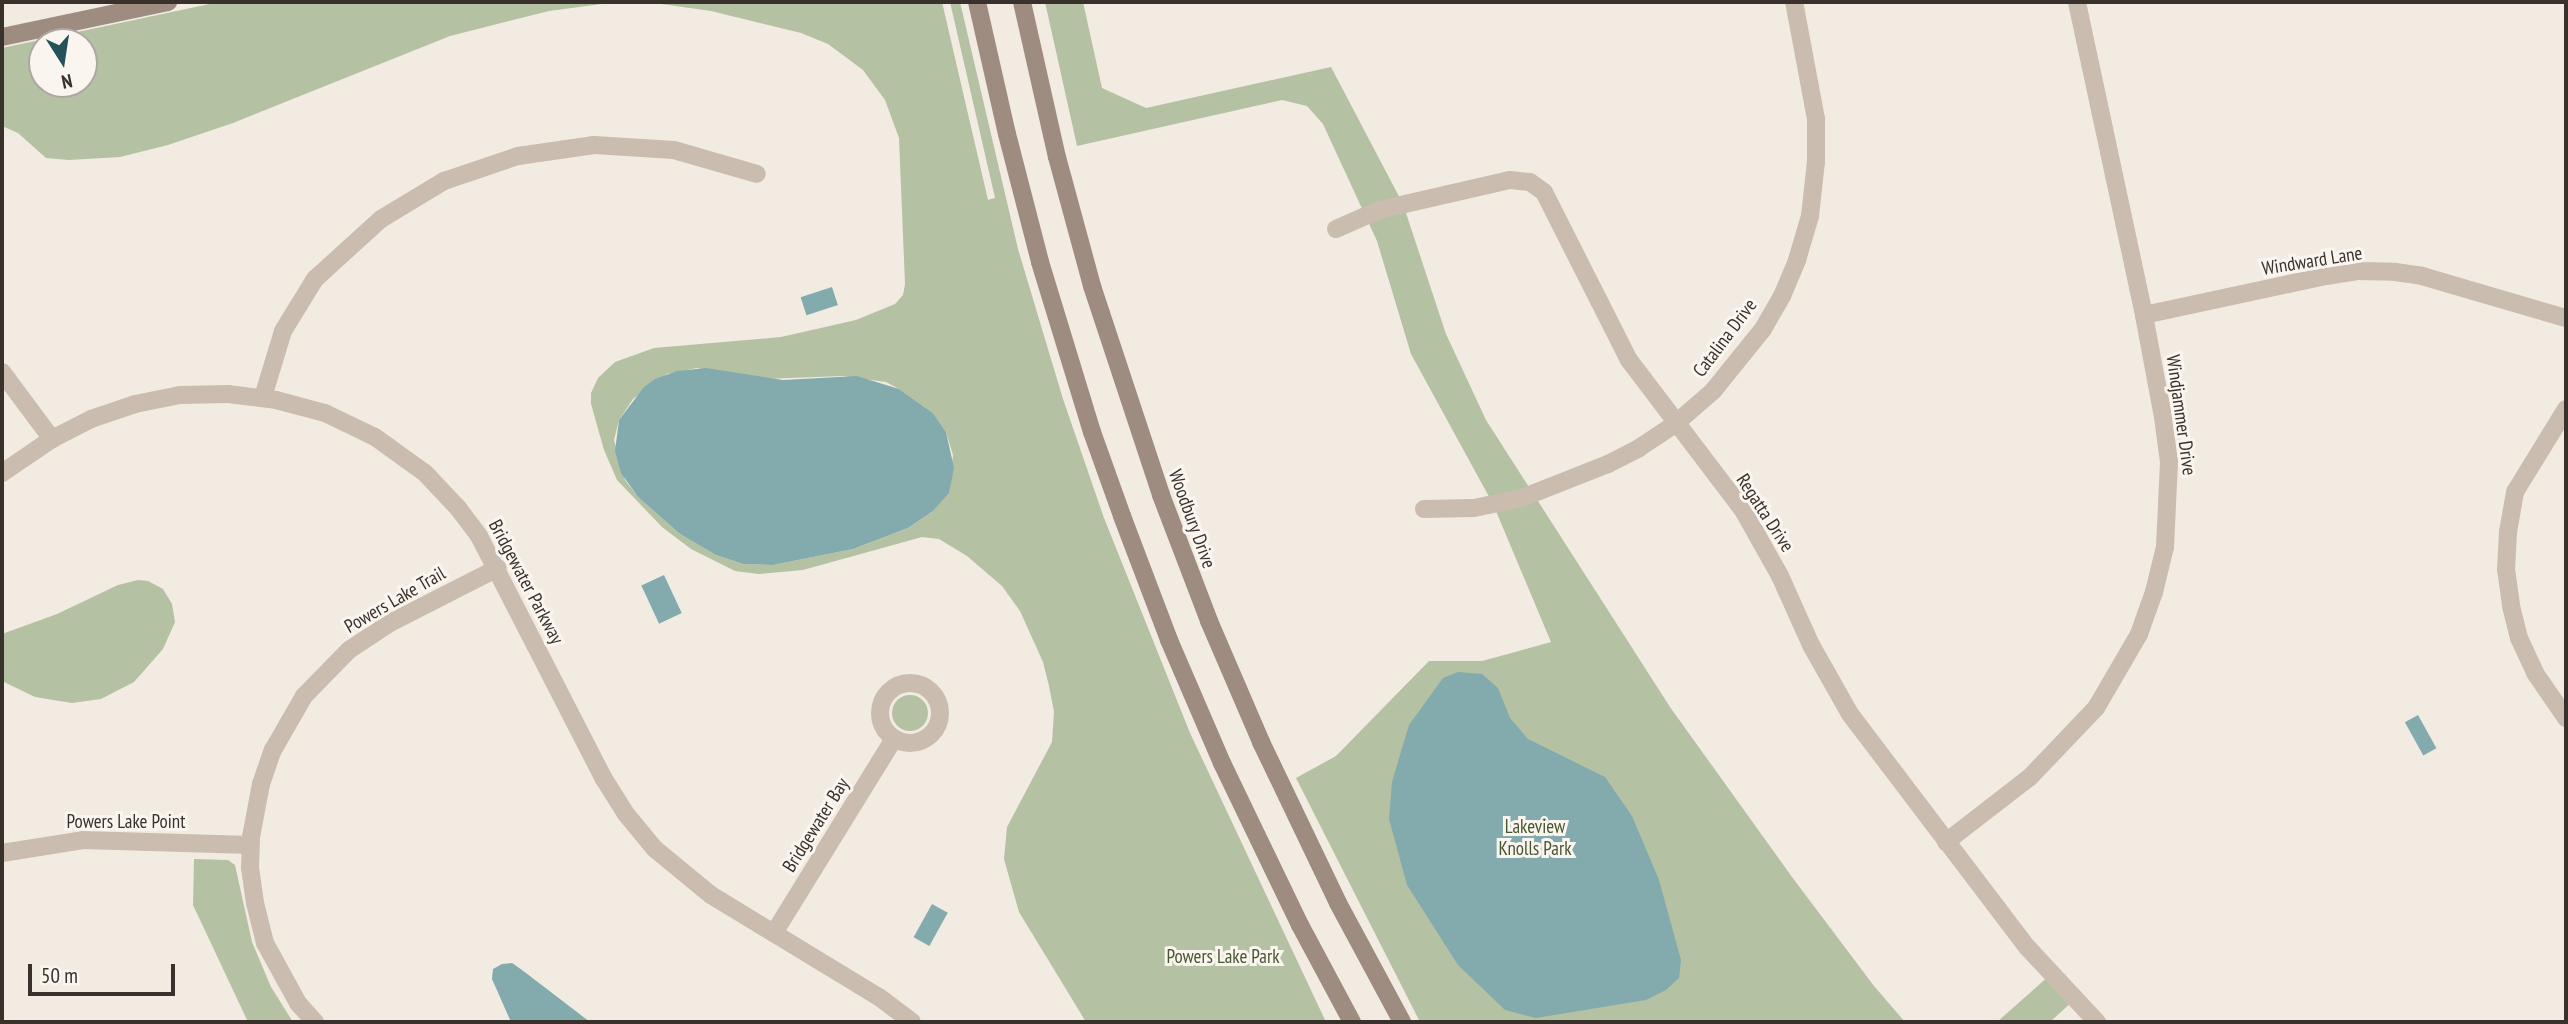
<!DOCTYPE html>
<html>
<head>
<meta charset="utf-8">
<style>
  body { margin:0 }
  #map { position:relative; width:2568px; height:1024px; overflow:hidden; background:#f2ebe2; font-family:"PT Sans Narrow",sans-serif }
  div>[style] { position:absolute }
  .green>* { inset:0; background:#b5c1a3 }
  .round { border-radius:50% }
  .water>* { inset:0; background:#83aaad; transform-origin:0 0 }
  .street>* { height:18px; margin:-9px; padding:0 9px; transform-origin:9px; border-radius:9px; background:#cabcae }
  .street>.ring { margin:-9px; padding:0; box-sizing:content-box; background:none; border:18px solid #cabcae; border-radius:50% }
  .secondary>* { height:18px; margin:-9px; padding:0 9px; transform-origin:9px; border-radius:9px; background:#9e8c80 }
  span { translate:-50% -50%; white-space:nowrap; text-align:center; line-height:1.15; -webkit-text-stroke:6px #faf5ef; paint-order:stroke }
  .street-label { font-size:19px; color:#39312c }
  .park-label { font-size:19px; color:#475632 }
  .frame { position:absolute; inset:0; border:4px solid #39312c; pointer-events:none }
  .north { position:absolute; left:28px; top:28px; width:70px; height:70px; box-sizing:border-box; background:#faf5ef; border:2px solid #ada7a1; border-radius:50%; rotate:168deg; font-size:19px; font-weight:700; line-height:28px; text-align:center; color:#39312c }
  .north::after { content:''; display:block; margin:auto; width:24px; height:32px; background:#245258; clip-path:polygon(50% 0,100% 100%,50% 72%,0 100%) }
  .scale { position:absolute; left:28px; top:964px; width:147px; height:32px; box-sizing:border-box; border:4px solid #39312c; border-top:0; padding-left:9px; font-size:21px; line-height:24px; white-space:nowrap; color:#39312c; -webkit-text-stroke:5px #faf5ef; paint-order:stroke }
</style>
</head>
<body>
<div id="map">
  <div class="green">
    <i style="clip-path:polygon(evenodd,219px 2px,617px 2px,549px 11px,450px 36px,233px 123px,168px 145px,120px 157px,69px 160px,46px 158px,18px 133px,2px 126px,2px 48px,219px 2px,84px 42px,84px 84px,42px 84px,42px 42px,84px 42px)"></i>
    <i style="clip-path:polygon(evenodd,647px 2px,942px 2px,988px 200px,995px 198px,950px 2px,960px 2px,1018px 249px,1063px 399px,1104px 518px,1190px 733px,1326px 1022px,1086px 1022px,1019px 912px,1004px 859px,1007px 827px,1052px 742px,1054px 712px,1049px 686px,1043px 662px,1020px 611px,1002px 586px,967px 556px,939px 539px,922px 537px,803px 570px,759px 574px,735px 571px,691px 549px,662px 527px,617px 480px,604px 450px,591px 404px,591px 393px,598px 378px,615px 362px,654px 348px,781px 337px,856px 320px,895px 304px,903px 295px,905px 284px,899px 138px,885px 100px,863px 70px,828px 44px,801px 33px,711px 11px,647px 2px,697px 368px,764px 379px,843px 376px,886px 382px,899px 389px,933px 413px,946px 432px,953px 455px,949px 492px,933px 511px,908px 528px,853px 549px,773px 565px,743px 564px,716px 555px,680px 534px,638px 497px,625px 480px,614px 440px,619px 420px,633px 399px,667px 374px,697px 368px)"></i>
    <i style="clip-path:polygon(1045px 2px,1083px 2px,1102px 88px,1146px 108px,1331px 67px,1403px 204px,1446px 334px,1486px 420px,1670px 707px,1792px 877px,1874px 986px,1905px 1022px,1420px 1022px,1296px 778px,1336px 756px,1429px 661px,1482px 661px,1551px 642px,1493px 504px,1411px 354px,1377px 241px,1323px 124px,1307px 106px,1282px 100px,1077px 146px)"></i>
    <i style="clip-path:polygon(138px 580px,148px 581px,163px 589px,172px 604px,175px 622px,163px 649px,134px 682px,101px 699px,72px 703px,35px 697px,2px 681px,2px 634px,57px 614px,118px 585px)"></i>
    <i class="round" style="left:892px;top:695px;width:36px;height:36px"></i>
    <i style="clip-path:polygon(194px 859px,228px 860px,235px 865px,252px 942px,271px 987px,293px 1022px,248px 1022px,193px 905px)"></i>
    <i style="clip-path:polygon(2050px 975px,2074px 1000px,2050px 1022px,1997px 1022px)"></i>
  </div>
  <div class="water">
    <i style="left:832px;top:287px;width:19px;height:33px;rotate:72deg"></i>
    <i style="clip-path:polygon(706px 368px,783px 380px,857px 376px,899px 389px,933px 413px,946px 432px,954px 468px,949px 493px,933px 511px,908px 528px,853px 549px,773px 565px,743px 564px,716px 555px,680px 534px,638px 497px,621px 473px,615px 451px,619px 420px,644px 387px,655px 379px,677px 371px)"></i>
    <i style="left:664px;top:575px;width:42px;height:25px;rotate:65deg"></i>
    <i style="clip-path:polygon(1458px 672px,1482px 674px,1498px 688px,1510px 718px,1528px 739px,1605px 777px,1632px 816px,1659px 880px,1681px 960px,1679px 978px,1666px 990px,1646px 1000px,1536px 1018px,1505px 1010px,1458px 965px,1407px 885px,1389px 819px,1392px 782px,1409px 725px,1443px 678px)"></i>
    <i style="left:2418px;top:715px;width:38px;height:15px;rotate:61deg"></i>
    <i style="left:932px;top:904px;width:18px;height:38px;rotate:29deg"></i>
    <i style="clip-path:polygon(512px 963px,522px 970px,590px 1022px,511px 1022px,492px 979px,493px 969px,502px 964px)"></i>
  </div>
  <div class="street">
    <i style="left:1336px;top:229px;width:47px;rotate:-23.8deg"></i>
    <i style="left:1379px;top:210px;width:134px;rotate:-12.9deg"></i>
    <i style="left:1510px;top:180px;width:20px;rotate:6deg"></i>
    <i style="left:1530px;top:182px;width:17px;rotate:36deg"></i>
    <i style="left:1544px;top:192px;width:188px;rotate:63.2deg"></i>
    <i style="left:1629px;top:360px;width:188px;rotate:52.8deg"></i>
    <i style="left:1743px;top:510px;width:76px;rotate:60.7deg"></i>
    <i style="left:1780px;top:576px;width:76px;rotate:65.8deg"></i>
    <i style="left:1811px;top:645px;width:79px;rotate:60.5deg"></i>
    <i style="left:1850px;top:714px;width:293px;rotate:52.8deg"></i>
    <i style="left:2027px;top:947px;width:103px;rotate:47deg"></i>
    <i style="left:2144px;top:315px;width:186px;rotate:-12.1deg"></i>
    <i style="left:2326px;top:276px;width:30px;rotate:-9deg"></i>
    <i style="left:2356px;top:271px;width:39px;rotate:1deg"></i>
    <i style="left:2395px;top:272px;width:27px;rotate:8deg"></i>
    <i style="left:2422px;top:276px;width:150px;rotate:16.3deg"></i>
    <i style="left:2px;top:372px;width:84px;rotate:53.3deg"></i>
    <i style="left:263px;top:397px;width:69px;rotate:-73.1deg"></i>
    <i style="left:283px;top:331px;width:61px;rotate:-58.4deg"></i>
    <i style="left:315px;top:279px;width:89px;rotate:-42.3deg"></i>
    <i style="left:381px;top:219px;width:74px;rotate:-31.1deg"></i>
    <i style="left:444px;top:181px;width:78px;rotate:-18.7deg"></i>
    <i style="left:518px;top:156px;width:77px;rotate:-8.2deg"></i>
    <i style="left:594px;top:145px;width:80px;rotate:3.6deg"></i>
    <i style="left:674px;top:150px;width:86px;rotate:16.1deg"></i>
    <i style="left:2566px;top:409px;width:97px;rotate:121.6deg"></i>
    <i style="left:2515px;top:492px;width:41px;rotate:99.9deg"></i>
    <i style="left:2508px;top:532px;width:37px;rotate:93deg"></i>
    <i style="left:2506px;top:569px;width:37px;rotate:82deg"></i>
    <i style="left:2511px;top:606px;width:33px;rotate:76deg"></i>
    <i style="left:2519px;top:638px;width:38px;rotate:65deg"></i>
    <i style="left:2535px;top:673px;width:55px;rotate:55.4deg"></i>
    <i style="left:2px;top:473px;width:60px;rotate:-34.2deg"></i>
    <i style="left:52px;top:439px;width:44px;rotate:-27.1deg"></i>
    <i style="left:91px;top:419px;width:46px;rotate:-18.8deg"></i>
    <i style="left:135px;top:404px;width:46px;rotate:-11.3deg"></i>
    <i style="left:180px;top:395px;width:48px;rotate:-1.2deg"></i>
    <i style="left:228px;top:394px;width:48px;rotate:7.1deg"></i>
    <i style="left:276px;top:400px;width:51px;rotate:14.9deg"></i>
    <i style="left:325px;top:413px;width:55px;rotate:25.6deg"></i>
    <i style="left:375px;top:437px;width:62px;rotate:35.8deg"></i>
    <i style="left:425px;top:473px;width:48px;rotate:46.7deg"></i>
    <i style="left:458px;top:508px;width:35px;rotate:53deg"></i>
    <i style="left:479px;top:536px;width:273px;rotate:62.8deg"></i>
    <i style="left:604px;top:779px;width:41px;rotate:57.8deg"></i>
    <i style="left:626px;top:814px;width:45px;rotate:50.4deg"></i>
    <i style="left:655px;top:849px;width:72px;rotate:39.4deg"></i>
    <i style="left:711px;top:895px;width:197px;rotate:31.3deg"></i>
    <i style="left:879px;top:997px;width:41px;rotate:37.1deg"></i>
    <i style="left:1424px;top:509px;width:50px;rotate:-1.1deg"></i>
    <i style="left:1474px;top:508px;width:49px;rotate:-11.8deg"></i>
    <i style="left:1522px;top:498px;width:92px;rotate:-21.6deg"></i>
    <i style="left:1608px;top:464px;width:35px;rotate:-27deg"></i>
    <i style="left:1639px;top:448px;width:43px;rotate:-33.7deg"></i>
    <i style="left:1675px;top:424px;width:50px;rotate:-41deg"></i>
    <i style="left:1713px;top:391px;width:80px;rotate:-51.1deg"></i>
    <i style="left:1763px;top:329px;width:38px;rotate:-60deg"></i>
    <i style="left:1782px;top:296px;width:39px;rotate:-67deg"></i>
    <i style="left:1797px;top:260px;width:46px;rotate:-73.5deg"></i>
    <i style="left:1810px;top:216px;width:54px;rotate:-83.7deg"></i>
    <i style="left:1816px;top:162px;width:43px;rotate:-90deg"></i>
    <i style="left:1816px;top:119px;width:119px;rotate:-100.6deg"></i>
    <i class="ring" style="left:880px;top:683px;width:42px;height:42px"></i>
    <i style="left:1946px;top:842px;width:106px;rotate:-37.7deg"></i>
    <i style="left:2030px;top:777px;width:95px;rotate:-46.3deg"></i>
    <i style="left:2096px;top:708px;width:86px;rotate:-59.8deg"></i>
    <i style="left:2139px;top:634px;width:45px;rotate:-70.3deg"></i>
    <i style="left:2154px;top:592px;width:46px;rotate:-76.3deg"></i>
    <i style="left:2165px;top:547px;width:85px;rotate:-87.3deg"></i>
    <i style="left:2169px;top:462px;width:45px;rotate:-97.6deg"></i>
    <i style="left:2163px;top:417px;width:104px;rotate:-100.6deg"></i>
    <i style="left:2144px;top:315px;width:320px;rotate:-102.1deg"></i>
    <i style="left:2px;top:853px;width:82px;rotate:-9.1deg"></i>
    <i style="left:83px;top:840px;width:167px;rotate:1.7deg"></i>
    <i style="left:774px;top:933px;width:228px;rotate:-58.3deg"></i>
    <i style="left:315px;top:1022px;width:25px;rotate:-132deg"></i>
    <i style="left:298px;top:1003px;width:68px;rotate:-118.8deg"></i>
    <i style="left:265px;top:943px;width:41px;rotate:-104deg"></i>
    <i style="left:255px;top:903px;width:35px;rotate:-98deg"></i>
    <i style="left:250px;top:868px;width:31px;rotate:-88deg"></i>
    <i style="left:251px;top:837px;width:54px;rotate:-79.3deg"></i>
    <i style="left:261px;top:784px;width:36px;rotate:-71deg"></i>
    <i style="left:273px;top:750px;width:62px;rotate:-60.1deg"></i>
    <i style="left:304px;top:696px;width:64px;rotate:-45.6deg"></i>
    <i style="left:349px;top:650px;width:49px;rotate:-33.4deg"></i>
    <i style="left:390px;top:623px;width:121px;rotate:-27deg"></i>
  </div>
  <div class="secondary">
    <i style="left:977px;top:2px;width:135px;rotate:77.2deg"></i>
    <i style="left:1007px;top:134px;width:132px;rotate:75.5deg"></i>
    <i style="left:1040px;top:262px;width:178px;rotate:73deg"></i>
    <i style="left:1092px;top:432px;width:89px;rotate:70.3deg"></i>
    <i style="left:1122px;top:516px;width:133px;rotate:69.2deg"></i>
    <i style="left:1169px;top:640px;width:134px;rotate:66.7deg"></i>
    <i style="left:1222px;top:763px;width:180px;rotate:64.3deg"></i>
    <i style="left:1300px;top:925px;width:110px;rotate:61.8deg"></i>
    <i style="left:1022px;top:2px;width:159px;rotate:77.3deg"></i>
    <i style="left:1057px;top:157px;width:134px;rotate:74.8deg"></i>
    <i style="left:1092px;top:286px;width:220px;rotate:71.7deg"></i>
    <i style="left:1161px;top:495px;width:135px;rotate:69.1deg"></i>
    <i style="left:1209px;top:621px;width:132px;rotate:66.7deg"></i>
    <i style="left:1261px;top:742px;width:178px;rotate:64.4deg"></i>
    <i style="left:1338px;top:903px;width:135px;rotate:61.7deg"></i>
    <i style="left:2px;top:37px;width:170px;rotate:-11.9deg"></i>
  </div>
  <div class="street-label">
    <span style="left:2312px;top:261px;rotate:-9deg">Windward Lane</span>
    <span style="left:1725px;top:338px;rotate:-53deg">Catalina Drive</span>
    <span style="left:2181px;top:415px;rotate:82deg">Windjammer Drive</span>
    <span style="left:1765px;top:513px;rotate:57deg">Regatta Drive</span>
    <span style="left:1192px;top:519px;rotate:70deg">Woodbury Drive</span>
    <span style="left:526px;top:582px;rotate:62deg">Bridgewater Parkway</span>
    <span style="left:395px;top:600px;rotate:-30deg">Powers Lake Trail</span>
    <span style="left:126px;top:822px">Powers Lake Point</span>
    <span style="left:816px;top:825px;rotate:-58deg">Bridgewater Bay</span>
  </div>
  <div class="park-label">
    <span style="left:1535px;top:838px">Lakeview<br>Knolls Park</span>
    <span style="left:1223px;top:957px">Powers Lake Park</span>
  </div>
  <div class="frame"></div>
  <div class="north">N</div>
  <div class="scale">50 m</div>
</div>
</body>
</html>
